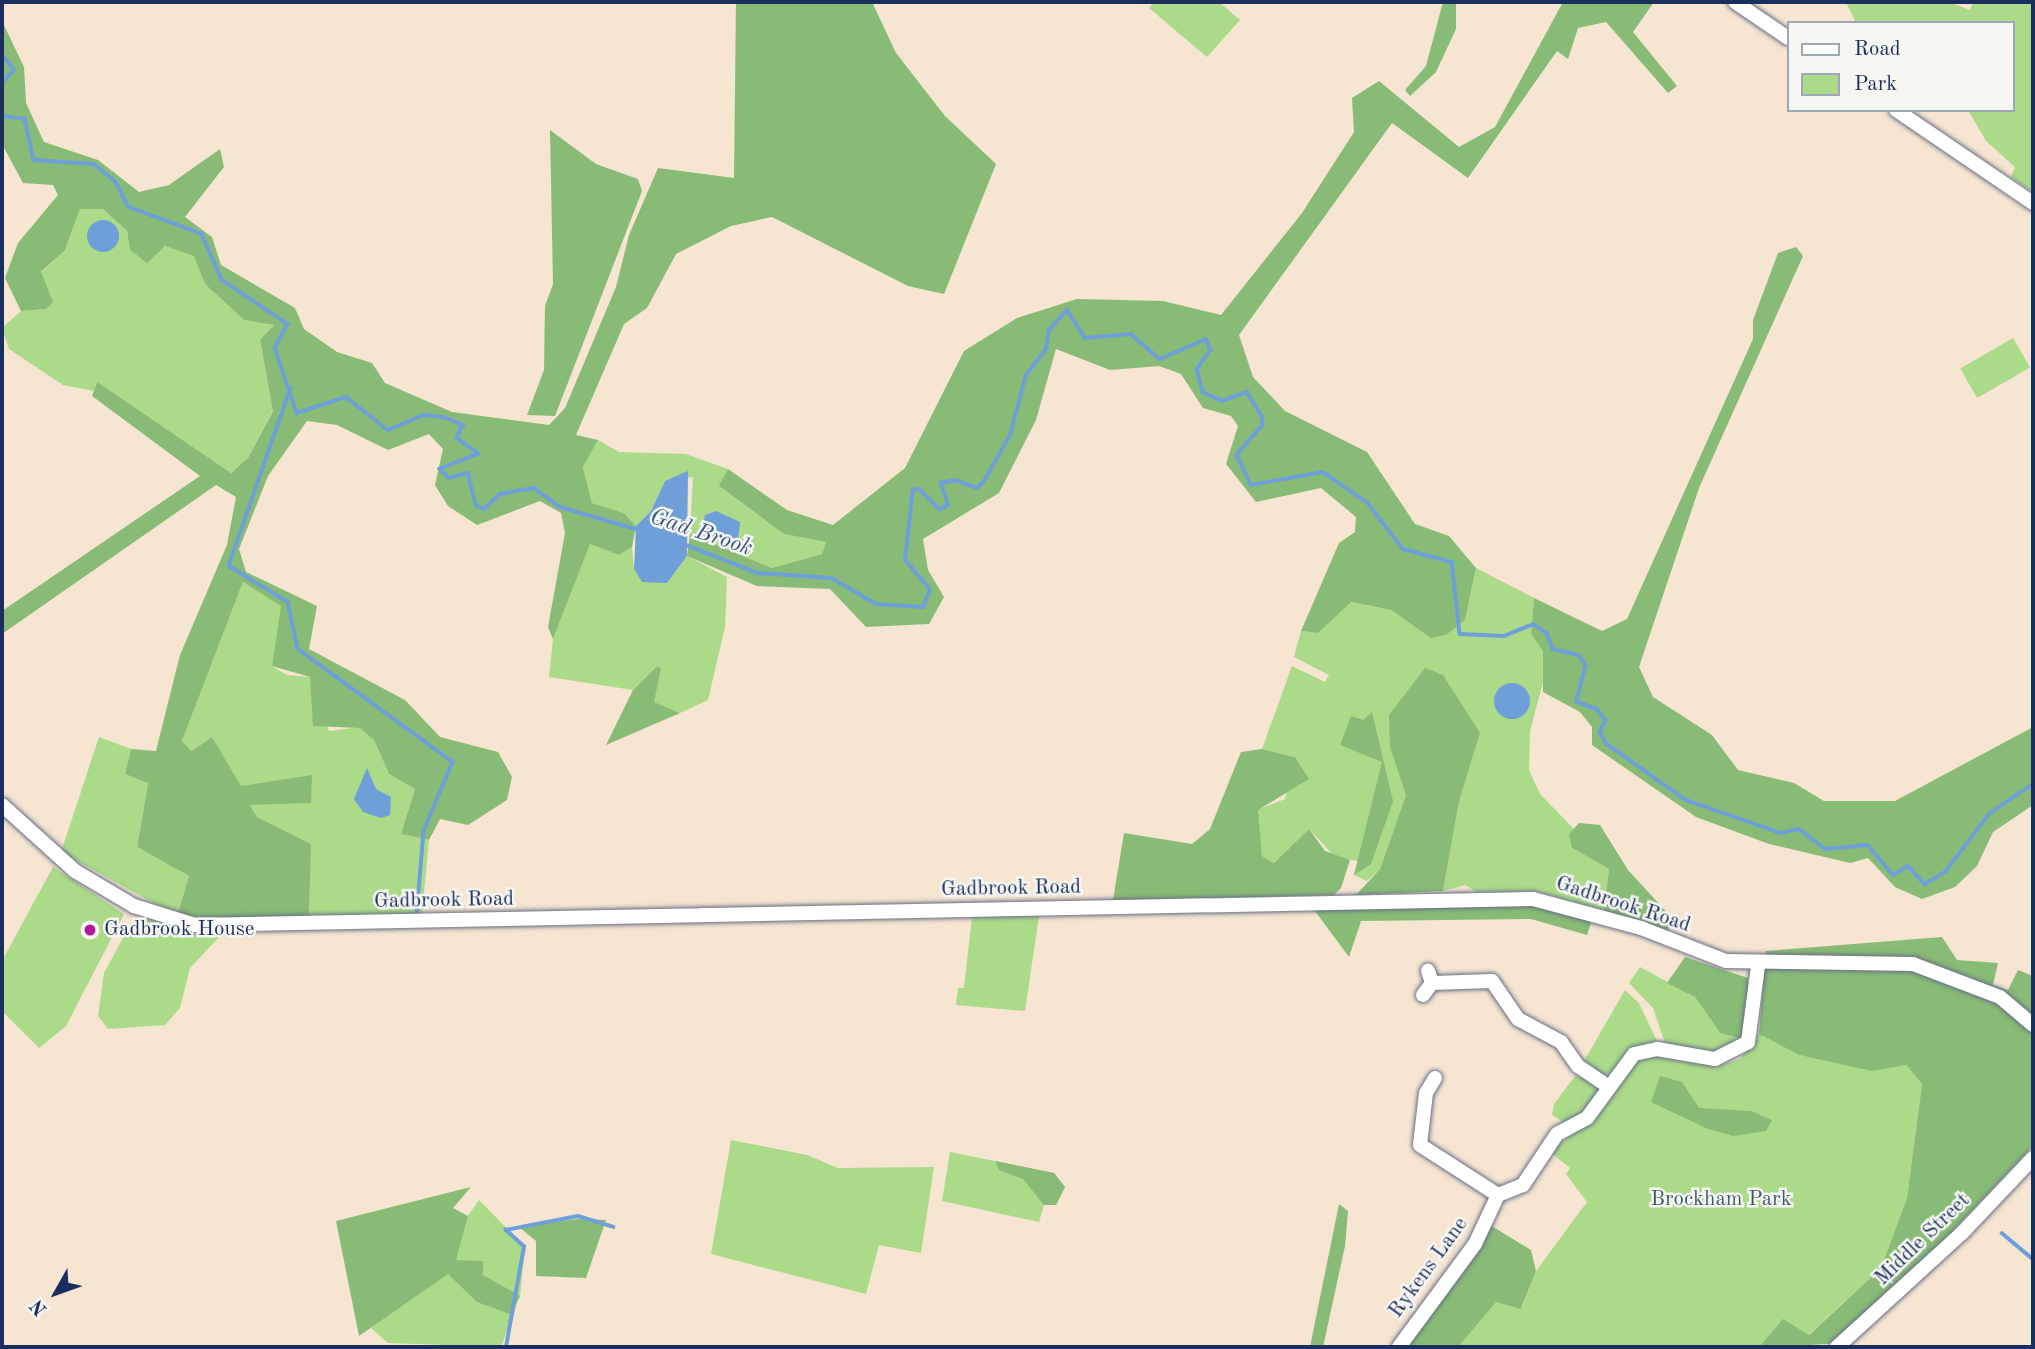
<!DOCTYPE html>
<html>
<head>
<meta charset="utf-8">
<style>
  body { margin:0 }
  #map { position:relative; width:2035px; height:1349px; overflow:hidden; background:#f5e5d1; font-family:"Old Standard TT",serif }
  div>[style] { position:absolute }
  .green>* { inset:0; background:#abdb89; transform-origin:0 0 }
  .forest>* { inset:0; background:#88bb75 }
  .water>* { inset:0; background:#6f9fd9 }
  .round { border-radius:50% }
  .stream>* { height:3.5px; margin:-1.75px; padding:0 1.75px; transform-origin:1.75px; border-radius:1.75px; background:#6f9fd9 }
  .roads { filter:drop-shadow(0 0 2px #676f86) drop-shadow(0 0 2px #676f86) }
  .minor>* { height:14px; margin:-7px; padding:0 7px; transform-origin:7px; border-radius:7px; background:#fff }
  .dots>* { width:19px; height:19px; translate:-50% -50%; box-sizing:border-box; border:4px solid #f6f6f2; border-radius:50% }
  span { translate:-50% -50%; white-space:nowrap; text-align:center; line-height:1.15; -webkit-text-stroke:5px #f6f6f2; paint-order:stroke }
  .street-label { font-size:21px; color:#1b2f5e }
  .poi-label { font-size:21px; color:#1b2f5e }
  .left { translate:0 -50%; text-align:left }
  .park-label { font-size:21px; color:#3f5a69 }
  .water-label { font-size:23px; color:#385689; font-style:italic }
  .frame { position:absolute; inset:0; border:4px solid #1b2f5e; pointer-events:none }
  .legend { position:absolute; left:1787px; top:21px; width:228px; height:91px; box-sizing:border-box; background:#f6f6f2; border:2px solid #9ea6b7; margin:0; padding:9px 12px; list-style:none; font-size:21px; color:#1b2f5e }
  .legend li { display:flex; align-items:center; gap:14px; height:35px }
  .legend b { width:35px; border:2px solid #9ea6b7 }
  .north { position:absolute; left:21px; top:1258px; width:70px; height:70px; -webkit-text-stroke:5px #f6f6f2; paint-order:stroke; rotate:230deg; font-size:19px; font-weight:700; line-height:28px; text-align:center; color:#1b2f5e }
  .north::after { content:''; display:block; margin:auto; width:24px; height:32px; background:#1b2f5e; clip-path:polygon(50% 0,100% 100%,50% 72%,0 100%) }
</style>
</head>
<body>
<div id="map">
  <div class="green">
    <i style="clip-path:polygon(1154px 2px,1219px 2px,1240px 20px,1207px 57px,1149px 8px)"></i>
    <i style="clip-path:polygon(1846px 2px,1949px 2px,1970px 10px,1973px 2px,2033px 2px,2033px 192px,2011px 177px,2015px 167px,1986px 141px,1968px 110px,2012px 110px,2012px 23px,1856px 23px)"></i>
    <i style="clip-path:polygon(80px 209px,103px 209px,127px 231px,130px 250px,146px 262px,165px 246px,195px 256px,205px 284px,244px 320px,274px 325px,260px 341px,273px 410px,248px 458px,231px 473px,96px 382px,94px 391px,63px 385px,9px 349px,2px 328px,21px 311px,46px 309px,41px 273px,65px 250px)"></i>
    <i style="left:2013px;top:338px;width:34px;height:61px;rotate:60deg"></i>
    <i style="clip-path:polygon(598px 440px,619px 452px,686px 454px,728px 469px,720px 487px,784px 534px,826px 542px,822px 554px,772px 568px,690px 534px,693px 477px,665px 481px,651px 511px,636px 526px,624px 513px,592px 503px,583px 467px)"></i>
    <i style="clip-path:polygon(590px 543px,619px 555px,632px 547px,634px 569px,667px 583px,687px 556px,727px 577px,725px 627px,708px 700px,680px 713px,653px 702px,656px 667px,633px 690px,549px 677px,553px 639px)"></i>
    <i style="clip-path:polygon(1476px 568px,1534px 598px,1531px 633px,1543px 650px,1545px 675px,1530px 731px,1529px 770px,1540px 794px,1574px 829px,1572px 848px,1609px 869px,1604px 910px,1536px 891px,1477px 892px,1465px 885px,1443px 891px,1459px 802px,1480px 733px,1426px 669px,1398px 709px,1406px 795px,1380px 869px,1367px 881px,1354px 875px,1358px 861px,1336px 858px,1309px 829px,1274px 863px,1262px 856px,1257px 810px,1285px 799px,1295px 757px,1262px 749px,1292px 666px,1325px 682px,1329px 675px,1294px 657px,1301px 631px,1318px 633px,1350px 602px,1391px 610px,1431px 637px,1465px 620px)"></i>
    <i style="clip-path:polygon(243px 582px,282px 606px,272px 666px,287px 675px,311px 677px,329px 731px,360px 727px,374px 740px,389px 774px,415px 789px,401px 834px,429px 840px,422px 915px,309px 915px,310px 844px,257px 817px,212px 737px,190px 751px,182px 741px)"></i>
    <i style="clip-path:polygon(99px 737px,131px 749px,125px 774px,148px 782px,137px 847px,189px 876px,177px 916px,61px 852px)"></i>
    <i style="clip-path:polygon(53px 867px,124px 914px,66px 1026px,39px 1048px,2px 1011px,2px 961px)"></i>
    <i style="clip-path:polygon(972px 916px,1039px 916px,1025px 1011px,956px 1005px,958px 988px,964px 988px)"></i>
    <i style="clip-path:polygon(151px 918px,169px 927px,224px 932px,190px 968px,180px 1008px,165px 1025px,108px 1029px,98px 1016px,104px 973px,131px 923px)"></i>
    <i style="clip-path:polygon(1640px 967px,1695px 997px,1720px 1033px,1740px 1038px,1734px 1046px,1721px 1053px,1666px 1046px,1653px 1008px,1629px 983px)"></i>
    <i style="clip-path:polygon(1625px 990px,1639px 1003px,1657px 1041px,1631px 1048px,1614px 1071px,1601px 1076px,1584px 1061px)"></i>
    <i style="clip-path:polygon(1759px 1034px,1799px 1055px,1872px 1070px,1906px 1065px,1922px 1084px,1907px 1198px,1881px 1268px,1808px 1335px,1783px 1320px,1759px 1347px,1458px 1347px,1496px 1301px,1522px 1308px,1536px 1271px,1587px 1202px,1566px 1174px,1570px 1168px,1550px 1152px,1604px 1109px,1633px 1062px,1658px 1055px,1718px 1066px,1740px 1059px)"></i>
    <i style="clip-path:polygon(1575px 1076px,1592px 1080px,1600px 1091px,1590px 1110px,1565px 1123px,1552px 1115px,1554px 1104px)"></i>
    <i style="clip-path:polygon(731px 1140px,807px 1155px,838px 1168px,934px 1167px,921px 1253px,879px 1245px,866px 1294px,711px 1254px)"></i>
    <i style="clip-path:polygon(950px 1152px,1054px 1173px,1065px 1187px,1056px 1205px,1044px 1205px,1039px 1222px,942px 1201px)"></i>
    <i style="clip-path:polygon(479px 1200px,525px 1247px,520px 1296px,501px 1347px,388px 1343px,371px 1328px,415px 1292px)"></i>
  </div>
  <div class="forest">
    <i style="clip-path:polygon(736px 2px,872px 2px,896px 53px,945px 116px,996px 164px,944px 294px,908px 286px,772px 217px,731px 226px,676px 254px,647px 308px,624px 324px,576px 435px,598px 440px,583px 467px,592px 503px,624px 513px,636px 526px,632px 547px,619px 555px,590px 544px,553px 639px,548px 627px,565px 533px,561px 513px,540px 501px,477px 525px,448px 506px,435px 485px,443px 449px,429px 434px,388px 450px,337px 425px,307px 421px,268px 476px,239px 549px,246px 572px,317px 606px,309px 649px,405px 700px,440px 737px,498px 752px,512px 777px,507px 800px,468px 825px,440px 819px,429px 840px,401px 834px,415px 789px,389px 774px,374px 740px,360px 728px,313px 726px,310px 677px,272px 666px,281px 606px,243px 582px,182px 741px,191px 751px,212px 737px,241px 786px,312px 775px,311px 803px,250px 805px,257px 817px,311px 844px,309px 915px,296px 920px,177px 916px,189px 876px,137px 847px,148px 783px,125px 774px,131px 749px,156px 751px,180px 655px,227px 545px,236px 497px,216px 485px,2px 634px,2px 611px,200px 476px,92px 396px,97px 382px,231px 473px,248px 458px,273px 411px,260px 340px,274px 325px,244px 320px,205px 284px,194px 256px,165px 246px,147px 263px,130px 250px,127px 231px,103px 209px,80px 209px,65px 250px,41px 272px,53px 302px,46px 309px,21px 311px,5px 278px,18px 243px,58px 195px,53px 185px,23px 183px,2px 144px,2px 21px,24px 67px,26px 103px,44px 142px,98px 160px,139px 192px,169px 185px,220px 149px,224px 167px,185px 217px,212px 237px,221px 265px,295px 308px,304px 329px,337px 352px,372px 363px,385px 383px,452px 412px,549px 425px,565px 408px,616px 287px,629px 235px,658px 168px,734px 178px)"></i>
    <i style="clip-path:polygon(1443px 2px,1456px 2px,1456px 29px,1436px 72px,1410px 96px,1405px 90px,1426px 66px)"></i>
    <i style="clip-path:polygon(1563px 2px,1654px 2px,1633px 32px,1677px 86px,1668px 93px,1606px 22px,1578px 28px,1568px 59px,1557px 51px,1468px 178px,1392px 123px,1239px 335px,1253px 377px,1285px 411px,1367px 452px,1415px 524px,1449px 536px,1476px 568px,1465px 620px,1446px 635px,1431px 638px,1391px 610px,1351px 602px,1318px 633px,1301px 631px,1339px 543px,1355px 532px,1356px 517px,1321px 488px,1256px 502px,1226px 464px,1238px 426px,1231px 416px,1203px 408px,1181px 374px,1159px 366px,1110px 370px,1056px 349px,1036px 420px,999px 493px,923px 539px,928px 570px,944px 597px,929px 624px,866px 627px,830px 589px,757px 586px,687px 556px,690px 534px,772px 568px,822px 554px,826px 542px,784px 534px,719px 486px,728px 469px,787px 510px,833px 525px,905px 468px,964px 351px,1017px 318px,1077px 299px,1163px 301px,1221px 315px,1302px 213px,1354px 132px,1352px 98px,1379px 81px,1459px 147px,1495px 127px)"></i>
    <i style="clip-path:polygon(550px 130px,596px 164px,638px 179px,642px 191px,555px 416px,527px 415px,544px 370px,545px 306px,553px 284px)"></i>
    <i style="clip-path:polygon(1796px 247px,1803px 256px,1699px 488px,1639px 667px,1653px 697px,1712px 735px,1738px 770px,1794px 783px,1824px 801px,1895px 801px,2033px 727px,2033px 805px,1993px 832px,1977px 866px,1955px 887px,1922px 899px,1895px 887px,1868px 858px,1850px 863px,1769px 844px,1696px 817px,1592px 745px,1592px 727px,1580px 712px,1543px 692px,1543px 651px,1531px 634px,1534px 598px,1602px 631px,1627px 619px,1753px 339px,1753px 320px,1778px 253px)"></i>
    <i style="clip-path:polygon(656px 667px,661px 668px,654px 702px,680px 713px,606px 745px,633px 690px)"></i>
    <i style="clip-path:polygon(1425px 668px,1443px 675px,1480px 733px,1459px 802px,1443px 891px,1356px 895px,1380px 869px,1406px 795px,1390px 747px,1389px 715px)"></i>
    <i style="clip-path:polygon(1372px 712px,1393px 801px,1371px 864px,1354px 875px,1382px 762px,1340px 745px,1351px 716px,1363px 720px)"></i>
    <i style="clip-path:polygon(1262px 749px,1295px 757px,1309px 779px,1258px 810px,1262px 856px,1274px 863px,1309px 829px,1325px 851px,1350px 860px,1341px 888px,1334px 895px,1113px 900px,1124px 833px,1192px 844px,1210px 829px,1241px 752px)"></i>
    <i style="clip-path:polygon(1579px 823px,1600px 825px,1628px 870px,1672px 918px,1668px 931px,1604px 910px,1609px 869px,1572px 848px,1569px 834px)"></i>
    <i style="clip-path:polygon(1530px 904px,1592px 920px,1587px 935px,1531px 919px,1361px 921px,1349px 957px,1312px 907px)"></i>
    <i style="clip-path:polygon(1942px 937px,1957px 960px,1998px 963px,1993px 985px,2008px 990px,2018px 970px,2033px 976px,2033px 1146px,1927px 1258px,1829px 1344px,1759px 1347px,1783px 1319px,1809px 1335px,1881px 1268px,1907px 1198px,1922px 1084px,1906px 1065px,1872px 1071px,1799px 1055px,1759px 1034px,1766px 951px)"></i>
    <i style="clip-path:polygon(1685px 957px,1748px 978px,1749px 1024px,1740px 1038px,1720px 1033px,1695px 997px,1667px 983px)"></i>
    <i style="clip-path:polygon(1660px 1076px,1682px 1082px,1699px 1108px,1751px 1111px,1772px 1120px,1766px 1131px,1733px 1136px,1708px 1129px,1651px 1102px)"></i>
    <i style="clip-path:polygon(995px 1161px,1054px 1173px,1065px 1187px,1056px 1205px,1044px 1205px,1023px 1179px,999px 1170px)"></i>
    <i style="clip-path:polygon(471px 1187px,453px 1208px,468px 1216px,456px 1260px,483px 1261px,483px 1275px,520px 1296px,510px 1314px,477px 1302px,448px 1274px,359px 1336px,336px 1221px)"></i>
    <i style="clip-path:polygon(1339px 1204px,1348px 1211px,1345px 1246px,1323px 1347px,1310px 1347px)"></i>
    <i style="clip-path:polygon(577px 1219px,606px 1220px,586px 1278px,536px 1276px,536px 1241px,519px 1227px)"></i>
    <i style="clip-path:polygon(1490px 1225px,1531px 1250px,1536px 1271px,1521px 1309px,1496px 1302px,1458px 1347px,1403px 1347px)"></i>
  </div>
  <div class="water">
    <i class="round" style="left:87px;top:220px;width:32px;height:32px"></i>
    <i style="clip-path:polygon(688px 471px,687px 556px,667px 583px,642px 582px,634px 569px,636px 526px,651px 511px,665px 481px)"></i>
    <i style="clip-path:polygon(716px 511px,740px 522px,738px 539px,702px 531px,705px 515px)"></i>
    <i class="round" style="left:1494px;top:683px;width:36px;height:36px"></i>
    <i style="clip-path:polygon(367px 768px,376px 789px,391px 797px,390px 815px,381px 818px,363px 812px,354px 799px)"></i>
  </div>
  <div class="stream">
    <i style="left:2px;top:54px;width:20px;rotate:53deg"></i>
    <i style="left:14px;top:70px;width:18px;rotate:131deg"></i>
    <i style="left:2px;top:116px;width:23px;rotate:7deg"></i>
    <i style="left:25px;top:119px;width:42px;rotate:77.6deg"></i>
    <i style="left:34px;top:160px;width:60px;rotate:3.8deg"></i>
    <i style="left:94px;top:164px;width:28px;rotate:39deg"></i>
    <i style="left:116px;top:182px;width:28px;rotate:63deg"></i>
    <i style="left:129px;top:207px;width:78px;rotate:20.3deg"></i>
    <i style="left:202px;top:234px;width:50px;rotate:66.5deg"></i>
    <i style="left:222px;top:280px;width:79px;rotate:33.7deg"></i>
    <i style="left:288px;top:324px;width:27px;rotate:118deg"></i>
    <i style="left:275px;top:348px;width:69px;rotate:71.3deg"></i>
    <i style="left:297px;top:413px;width:52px;rotate:-18.1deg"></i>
    <i style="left:346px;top:397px;width:53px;rotate:38.2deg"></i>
    <i style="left:388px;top:430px;width:39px;rotate:-23deg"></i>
    <i style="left:424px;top:415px;width:20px;rotate:6deg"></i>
    <i style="left:444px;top:417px;width:21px;rotate:23deg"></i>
    <i style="left:463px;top:425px;width:14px;rotate:115deg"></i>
    <i style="left:457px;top:438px;width:27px;rotate:36deg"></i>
    <i style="left:479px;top:454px;width:42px;rotate:159deg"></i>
    <i style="left:440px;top:469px;width:13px;rotate:45deg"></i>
    <i style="left:449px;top:478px;width:20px;rotate:-15deg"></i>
    <i style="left:468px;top:473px;width:33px;rotate:76deg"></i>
    <i style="left:476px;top:505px;width:9px;rotate:27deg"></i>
    <i style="left:484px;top:509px;width:22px;rotate:-43deg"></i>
    <i style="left:500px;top:494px;width:35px;rotate:-10deg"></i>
    <i style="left:534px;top:488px;width:32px;rotate:36deg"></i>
    <i style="left:560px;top:507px;width:82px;rotate:16.2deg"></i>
    <i style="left:291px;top:388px;width:188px;rotate:109.2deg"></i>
    <i style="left:229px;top:566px;width:69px;rotate:31.4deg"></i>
    <i style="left:288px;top:602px;width:48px;rotate:78deg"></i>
    <i style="left:298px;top:649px;width:192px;rotate:36.1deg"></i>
    <i style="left:453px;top:762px;width:75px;rotate:112.8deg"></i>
    <i style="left:424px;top:831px;width:85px;rotate:94.7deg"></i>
    <i style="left:686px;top:545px;width:77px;rotate:21.3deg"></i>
    <i style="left:758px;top:573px;width:74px;rotate:3.9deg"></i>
    <i style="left:832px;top:578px;width:51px;rotate:30.6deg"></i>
    <i style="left:876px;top:604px;width:47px;rotate:3.7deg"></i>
    <i style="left:923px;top:607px;width:18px;rotate:-68deg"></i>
    <i style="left:930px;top:590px;width:39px;rotate:-130deg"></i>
    <i style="left:905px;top:560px;width:70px;rotate:-83.5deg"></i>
    <i style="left:913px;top:490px;width:6px;rotate:-9deg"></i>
    <i style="left:919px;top:489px;width:29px;rotate:44deg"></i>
    <i style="left:940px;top:509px;width:9px;rotate:-27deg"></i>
    <i style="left:948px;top:505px;width:23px;rotate:-108deg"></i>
    <i style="left:941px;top:483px;width:14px;rotate:-12deg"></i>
    <i style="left:955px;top:480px;width:23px;rotate:20deg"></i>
    <i style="left:977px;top:488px;width:10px;rotate:-45deg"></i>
    <i style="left:984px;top:481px;width:53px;rotate:-60.5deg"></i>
    <i style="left:1010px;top:435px;width:62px;rotate:-75.1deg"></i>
    <i style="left:1026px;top:375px;width:33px;rotate:-52deg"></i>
    <i style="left:1046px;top:349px;width:19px;rotate:-81deg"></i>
    <i style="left:1049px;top:330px;width:27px;rotate:-48deg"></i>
    <i style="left:1067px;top:310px;width:33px;rotate:57deg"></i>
    <i style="left:1085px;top:338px;width:46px;rotate:-5deg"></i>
    <i style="left:1131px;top:334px;width:38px;rotate:41deg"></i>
    <i style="left:1160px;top:359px;width:50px;rotate:-23.5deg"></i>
    <i style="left:1206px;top:339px;width:12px;rotate:66deg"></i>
    <i style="left:1211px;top:350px;width:24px;rotate:126deg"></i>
    <i style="left:1197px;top:369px;width:24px;rotate:75deg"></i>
    <i style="left:1203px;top:392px;width:21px;rotate:25deg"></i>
    <i style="left:1222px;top:401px;width:27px;rotate:-20deg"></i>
    <i style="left:1247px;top:392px;width:28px;rotate:58deg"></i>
    <i style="left:1262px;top:416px;width:9px;rotate:84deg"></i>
    <i style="left:1263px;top:425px;width:40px;rotate:131deg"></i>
    <i style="left:1237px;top:455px;width:33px;rotate:65deg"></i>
    <i style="left:1251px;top:485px;width:73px;rotate:-10.2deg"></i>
    <i style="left:1323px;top:472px;width:55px;rotate:34.6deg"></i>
    <i style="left:1368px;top:503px;width:58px;rotate:52.7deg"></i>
    <i style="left:1403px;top:549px;width:51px;rotate:14.9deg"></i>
    <i style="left:1452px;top:562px;width:72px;rotate:83.7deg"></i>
    <i style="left:1460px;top:634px;width:44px;rotate:2.6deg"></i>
    <i style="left:1504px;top:636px;width:31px;rotate:-22deg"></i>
    <i style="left:1533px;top:624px;width:17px;rotate:33deg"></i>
    <i style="left:1547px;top:633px;width:17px;rotate:69deg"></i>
    <i style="left:1553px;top:649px;width:27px;rotate:13deg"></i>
    <i style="left:1579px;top:655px;width:12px;rotate:55deg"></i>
    <i style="left:1586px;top:665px;width:38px;rotate:104deg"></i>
    <i style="left:1577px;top:702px;width:21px;rotate:19deg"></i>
    <i style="left:1597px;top:709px;width:14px;rotate:51deg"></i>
    <i style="left:1606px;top:720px;width:13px;rotate:117deg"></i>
    <i style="left:1600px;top:732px;width:14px;rotate:60deg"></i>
    <i style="left:1607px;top:744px;width:97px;rotate:35.3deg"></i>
    <i style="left:1686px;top:800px;width:101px;rotate:19.2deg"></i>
    <i style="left:1781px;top:833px;width:18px;rotate:-13deg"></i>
    <i style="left:1799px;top:829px;width:34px;rotate:37deg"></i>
    <i style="left:1826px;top:849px;width:42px;rotate:-5.4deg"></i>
    <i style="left:1868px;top:845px;width:39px;rotate:50deg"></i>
    <i style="left:1893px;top:875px;width:17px;rotate:-31deg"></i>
    <i style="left:1908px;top:866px;width:25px;rotate:47deg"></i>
    <i style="left:1925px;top:884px;width:23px;rotate:-31deg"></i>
    <i style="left:1945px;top:872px;width:74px;rotate:-52.7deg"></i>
    <i style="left:1990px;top:813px;width:52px;rotate:-34deg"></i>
    <i style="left:2002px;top:1233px;width:40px;rotate:40deg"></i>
    <i style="left:506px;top:1347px;width:102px;rotate:-79.8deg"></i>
    <i style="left:524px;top:1247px;width:25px;rotate:-137deg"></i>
    <i style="left:506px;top:1230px;width:73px;rotate:-11deg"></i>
    <i style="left:578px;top:1216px;width:37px;rotate:17deg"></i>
  </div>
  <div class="roads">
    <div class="minor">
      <i style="left:1735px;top:2px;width:64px;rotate:34.2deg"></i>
      <i style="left:1896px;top:110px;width:166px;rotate:34.2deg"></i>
      <i style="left:2px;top:805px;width:98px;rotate:42.1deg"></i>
      <i style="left:75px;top:871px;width:69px;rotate:30.7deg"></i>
      <i style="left:134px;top:906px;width:64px;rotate:17.3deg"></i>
      <i style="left:195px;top:925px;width:1338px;rotate:-1.11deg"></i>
      <i style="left:1533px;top:899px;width:112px;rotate:15deg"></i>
      <i style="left:1641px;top:928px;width:91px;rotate:21.2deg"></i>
      <i style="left:1726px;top:961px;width:187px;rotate:0.9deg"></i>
      <i style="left:1913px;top:964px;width:93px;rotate:20.8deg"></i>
      <i style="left:2000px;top:997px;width:43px;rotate:40.3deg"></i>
      <i style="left:1432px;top:983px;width:60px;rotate:-1.9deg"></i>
      <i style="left:1492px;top:981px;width:46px;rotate:55.6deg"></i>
      <i style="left:1518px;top:1019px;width:49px;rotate:28.1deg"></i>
      <i style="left:1561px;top:1042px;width:29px;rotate:55deg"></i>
      <i style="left:1578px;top:1066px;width:37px;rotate:34deg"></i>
      <i style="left:1423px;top:995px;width:15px;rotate:-53deg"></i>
      <i style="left:1432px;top:983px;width:13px;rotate:-108deg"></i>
      <i style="left:1435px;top:1078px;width:17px;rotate:121deg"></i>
      <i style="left:1426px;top:1093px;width:52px;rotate:96.6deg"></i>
      <i style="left:1420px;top:1145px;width:93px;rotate:32.7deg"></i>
      <i style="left:1399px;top:1347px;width:128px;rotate:-53.6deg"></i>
      <i style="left:1475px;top:1244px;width:54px;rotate:-64.9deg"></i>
      <i style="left:1498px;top:1195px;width:27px;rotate:-22deg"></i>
      <i style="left:1523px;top:1185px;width:61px;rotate:-56.3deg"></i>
      <i style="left:1557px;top:1134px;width:34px;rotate:-28deg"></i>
      <i style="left:1587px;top:1118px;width:79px;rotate:-53.7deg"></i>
      <i style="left:1634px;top:1054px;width:24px;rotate:-12deg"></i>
      <i style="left:1657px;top:1049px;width:59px;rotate:9.8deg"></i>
      <i style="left:1715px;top:1059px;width:37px;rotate:-27deg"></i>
      <i style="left:1748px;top:1042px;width:77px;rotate:-82.5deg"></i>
      <i style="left:1837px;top:1347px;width:169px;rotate:-42.4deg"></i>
      <i style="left:1962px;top:1233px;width:103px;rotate:-46.6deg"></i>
    </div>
  </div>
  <div class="dots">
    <i style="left:90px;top:930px;background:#b5179e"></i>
  </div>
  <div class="street-label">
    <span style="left:1011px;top:889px;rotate:-1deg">Gadbrook Road</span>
    <span style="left:444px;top:901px;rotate:-1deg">Gadbrook Road</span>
    <span style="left:1623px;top:905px;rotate:18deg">Gadbrook Road</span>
    <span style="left:1923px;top:1240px;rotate:-44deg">Middle Street</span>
    <span style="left:1429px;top:1268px;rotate:-54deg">Rykens Lane</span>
  </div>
  <div class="poi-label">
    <span class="left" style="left:104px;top:930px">Gadbrook House</span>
  </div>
  <div class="park-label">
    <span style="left:1721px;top:1200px">Brockham Park</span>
  </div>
  <div class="water-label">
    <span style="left:701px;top:533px;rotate:18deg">Gad Brook</span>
  </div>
  <div class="frame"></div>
  <ul class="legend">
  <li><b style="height:9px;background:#fff"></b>Road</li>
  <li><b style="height:19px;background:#abdb89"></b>Park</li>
  </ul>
  <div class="north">N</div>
</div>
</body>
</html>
